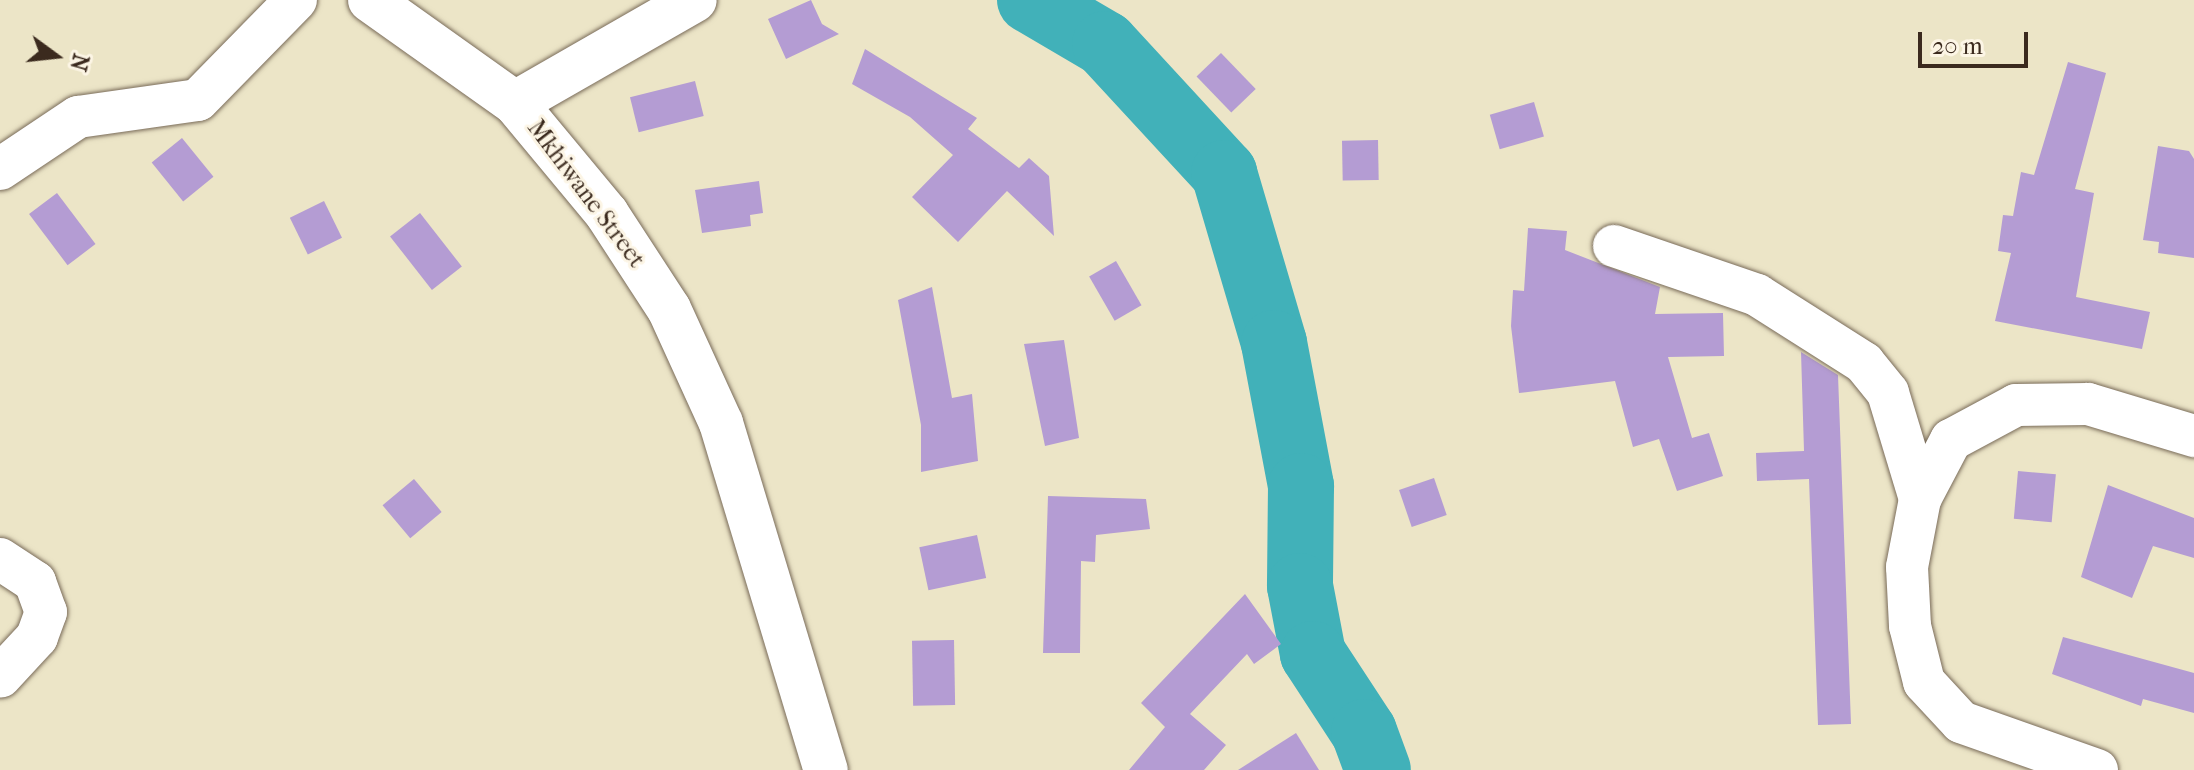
<!DOCTYPE html>
<html>
<head>
<meta charset="utf-8">
<style>
  body { margin:0 }
  #map { position:relative; width:2194px; height:770px; overflow:hidden; background:#ece5c7; font-family:"IM FELL French Canon",serif }
  div>[style] { position:absolute }
  .river>* { height:66px; margin:-33px; padding:0 33px; transform-origin:33px; border-radius:33px; background:#41b1b9 }
  .building>* { inset:0; background:#b49cd3; transform-origin:0 0 }
  .roads { filter:drop-shadow(0 0 2px #796b59) drop-shadow(0 0 2px #796b59) }
  .street>* { height:42px; margin:-21px; padding:0 21px; transform-origin:21px; border-radius:21px; background:#fff }
  .secondary>* { height:44px; margin:-22px; padding:0 22px; transform-origin:22px; border-radius:22px; background:#fff }
  span { translate:-50% -50%; white-space:nowrap; text-align:center; line-height:1.15; -webkit-text-stroke:6px #fcf5e5; paint-order:stroke }
  .street-label { font-size:24px; color:#3b2a1e }
  .north { position:absolute; left:16px; top:16px; width:80px; height:80px; -webkit-text-stroke:6px #fcf5e5; paint-order:stroke; rotate:105deg; font-size:22px; font-weight:700; line-height:32px; text-align:center; color:#3b2a1e }
  .north::after { content:''; display:block; margin:auto; width:28px; height:36px; background:#3b2a1e; clip-path:polygon(50% 0,100% 100%,50% 72%,0 100%) }
  .scale { position:absolute; left:1918px; top:32px; width:110px; height:36px; box-sizing:border-box; border:4px solid #3b2a1e; border-top:0; padding-left:10px; font-size:24px; line-height:28px; white-space:nowrap; color:#3b2a1e; -webkit-text-stroke:6px #fcf5e5; paint-order:stroke }
</style>
</head>
<body>
<div id="map">
  <div class="river">
    <i style="left:1030px;top:0;width:87px;rotate:30.4deg"></i>
    <i style="left:1105px;top:44px;width:176px;rotate:47.3deg"></i>
    <i style="left:1224px;top:173px;width:177px;rotate:73.6deg"></i>
    <i style="left:1274px;top:343px;width:146px;rotate:79.3deg"></i>
    <i style="left:1301px;top:486px;width:100px;rotate:90.6deg"></i>
    <i style="left:1300px;top:586px;width:69px;rotate:79.2deg"></i>
    <i style="left:1313px;top:654px;width:93px;rotate:56.8deg"></i>
    <i style="left:1364px;top:732px;width:40px;rotate:69.8deg"></i>
  </div>
  <div class="building">
    <i style="clip-path:polygon(811px 0,822px 24px,839px 34px,786px 59px,768px 19px)"></i>
    <i style="clip-path:polygon(865px 49px,977px 118px,968px 129px,1019px 168px,1029px 158px,1049px 176px,1054px 236px,1007px 191px,958px 242px,912px 197px,953px 155px,910px 117px,852px 84px)"></i>
    <i style="left:1221px;top:53px;width:50px;height:34px;rotate:46deg"></i>
    <i style="clip-path:polygon(2068px 62px,2106px 73px,2075px 189px,2094px 193px,2076px 297px,2150px 312px,2142px 349px,1995px 321px,2011px 253px,1998px 251px,2003px 215px,2013px 216px,2021px 172px,2034px 175px)"></i>
    <i style="left:695px;top:81px;width:36px;height:67px;rotate:76deg"></i>
    <i style="left:1534px;top:102px;width:36px;height:46px;rotate:74deg"></i>
    <i style="left:182px;top:138px;width:50px;height:39px;rotate:51deg"></i>
    <i style="left:1378px;top:140px;width:40px;height:36px;rotate:89deg"></i>
    <i style="clip-path:polygon(2158px 146px,2189px 151px,2194px 159px,2194px 258px,2158px 253px,2159px 242px,2143px 240px)"></i>
    <i style="clip-path:polygon(759px 181px,763px 213px,750px 215px,751px 226px,702px 233px,695px 190px)"></i>
    <i style="left:57px;top:193px;width:64px;height:35px;rotate:53deg"></i>
    <i style="left:324px;top:201px;width:41px;height:38px;rotate:64deg"></i>
    <i style="left:420px;top:213px;width:68px;height:38px;rotate:52deg"></i>
    <i style="clip-path:polygon(1528px 228px,1567px 231px,1565px 250px,1660px 287px,1655px 314px,1723px 313px,1724px 356px,1668px 357px,1692px 438px,1709px 433px,1723px 476px,1677px 491px,1659px 439px,1633px 447px,1615px 381px,1519px 393px,1511px 326px,1513px 290px,1524px 291px)"></i>
    <i style="left:1116px;top:261px;width:51px;height:31px;rotate:60deg"></i>
    <i style="clip-path:polygon(932px 287px,952px 398px,972px 394px,978px 461px,921px 472px,921px 425px,898px 300px)"></i>
    <i style="clip-path:polygon(1064px 340px,1079px 438px,1045px 446px,1024px 344px)"></i>
    <i style="clip-path:polygon(1801px 352px,1838px 375px,1851px 724px,1818px 725px,1809px 479px,1757px 481px,1756px 453px,1804px 451px)"></i>
    <i style="left:2018px;top:471px;width:38px;height:48px;rotate:5deg"></i>
    <i style="left:1434px;top:478px;width:39px;height:37px;rotate:71deg"></i>
    <i style="left:414px;top:479px;width:43px;height:41px;rotate:50deg"></i>
    <i style="clip-path:polygon(2108px 485px,2194px 518px,2194px 558px,2153px 546px,2132px 598px,2081px 577px)"></i>
    <i style="clip-path:polygon(1048px 496px,1146px 499px,1150px 529px,1096px 535px,1095px 562px,1081px 561px,1080px 653px,1043px 653px)"></i>
    <i style="left:977px;top:535px;width:44px;height:59px;rotate:78deg"></i>
    <i style="clip-path:polygon(1245px 594px,1281px 644px,1254px 664px,1247px 654px,1190px 714px,1226px 745px,1204px 770px,1129px 770px,1165px 727px,1141px 703px)"></i>
    <i style="clip-path:polygon(2063px 637px,2194px 673px,2194px 713px,2143px 699px,2141px 706px,2052px 674px)"></i>
    <i style="left:954px;top:640px;width:65px;height:42px;rotate:89deg"></i>
    <i style="clip-path:polygon(1296px 733px,1319px 770px,1238px 770px)"></i>
  </div>
  <div class="roads">
    <div class="street">
      <i style="left:0;top:169px;width:94px;rotate:-33.7deg"></i>
      <i style="left:78px;top:117px;width:121px;rotate:-8.1deg"></i>
      <i style="left:198px;top:100px;width:140px;rotate:-45.6deg"></i>
      <i style="left:1614px;top:246px;width:151px;rotate:18.9deg"></i>
      <i style="left:1757px;top:295px;width:127px;rotate:32.4deg"></i>
      <i style="left:1864px;top:363px;width:38px;rotate:51deg"></i>
      <i style="left:1888px;top:393px;width:111px;rotate:73.2deg"></i>
      <i style="left:0;top:559px;width:42px;rotate:33.3deg"></i>
      <i style="left:35px;top:582px;width:32px;rotate:70deg"></i>
      <i style="left:46px;top:612px;width:27px;rotate:110deg"></i>
      <i style="left:37px;top:637px;width:54px;rotate:132.8deg"></i>
      <i style="left:2097px;top:770px;width:144px;rotate:-160.6deg"></i>
      <i style="left:1961px;top:722px;width:54px;rotate:-132.8deg"></i>
      <i style="left:1924px;top:682px;width:58px;rotate:-104deg"></i>
      <i style="left:1910px;top:626px;width:59px;rotate:-92.9deg"></i>
      <i style="left:1907px;top:567px;width:69px;rotate:-79.2deg"></i>
      <i style="left:1920px;top:499px;width:67px;rotate:-62.3deg"></i>
      <i style="left:1951px;top:440px;width:74px;rotate:-28.3deg"></i>
      <i style="left:2016px;top:405px;width:72px;rotate:-0.8deg"></i>
      <i style="left:2088px;top:404px;width:111px;rotate:16.8deg"></i>
    </div>
    <div class="secondary">
      <i style="left:370px;top:0;width:178px;rotate:35.4deg"></i>
      <i style="left:515px;top:103px;width:144px;rotate:50.3deg"></i>
      <i style="left:607px;top:214px;width:113px;rotate:56.9deg"></i>
      <i style="left:669px;top:309px;width:125px;rotate:65.5deg"></i>
      <i style="left:721px;top:423px;width:363px;rotate:73.2deg"></i>
      <i style="left:515px;top:103px;width:207px;rotate:-29.8deg"></i>
    </div>
  </div>
  <div class="street-label">
    <span style="left:586px;top:194px;rotate:53deg">Mkhiwane Street</span>
  </div>
  <div class="north">N</div>
  <div class="scale">20 m</div>
</div>
</body>
</html>
